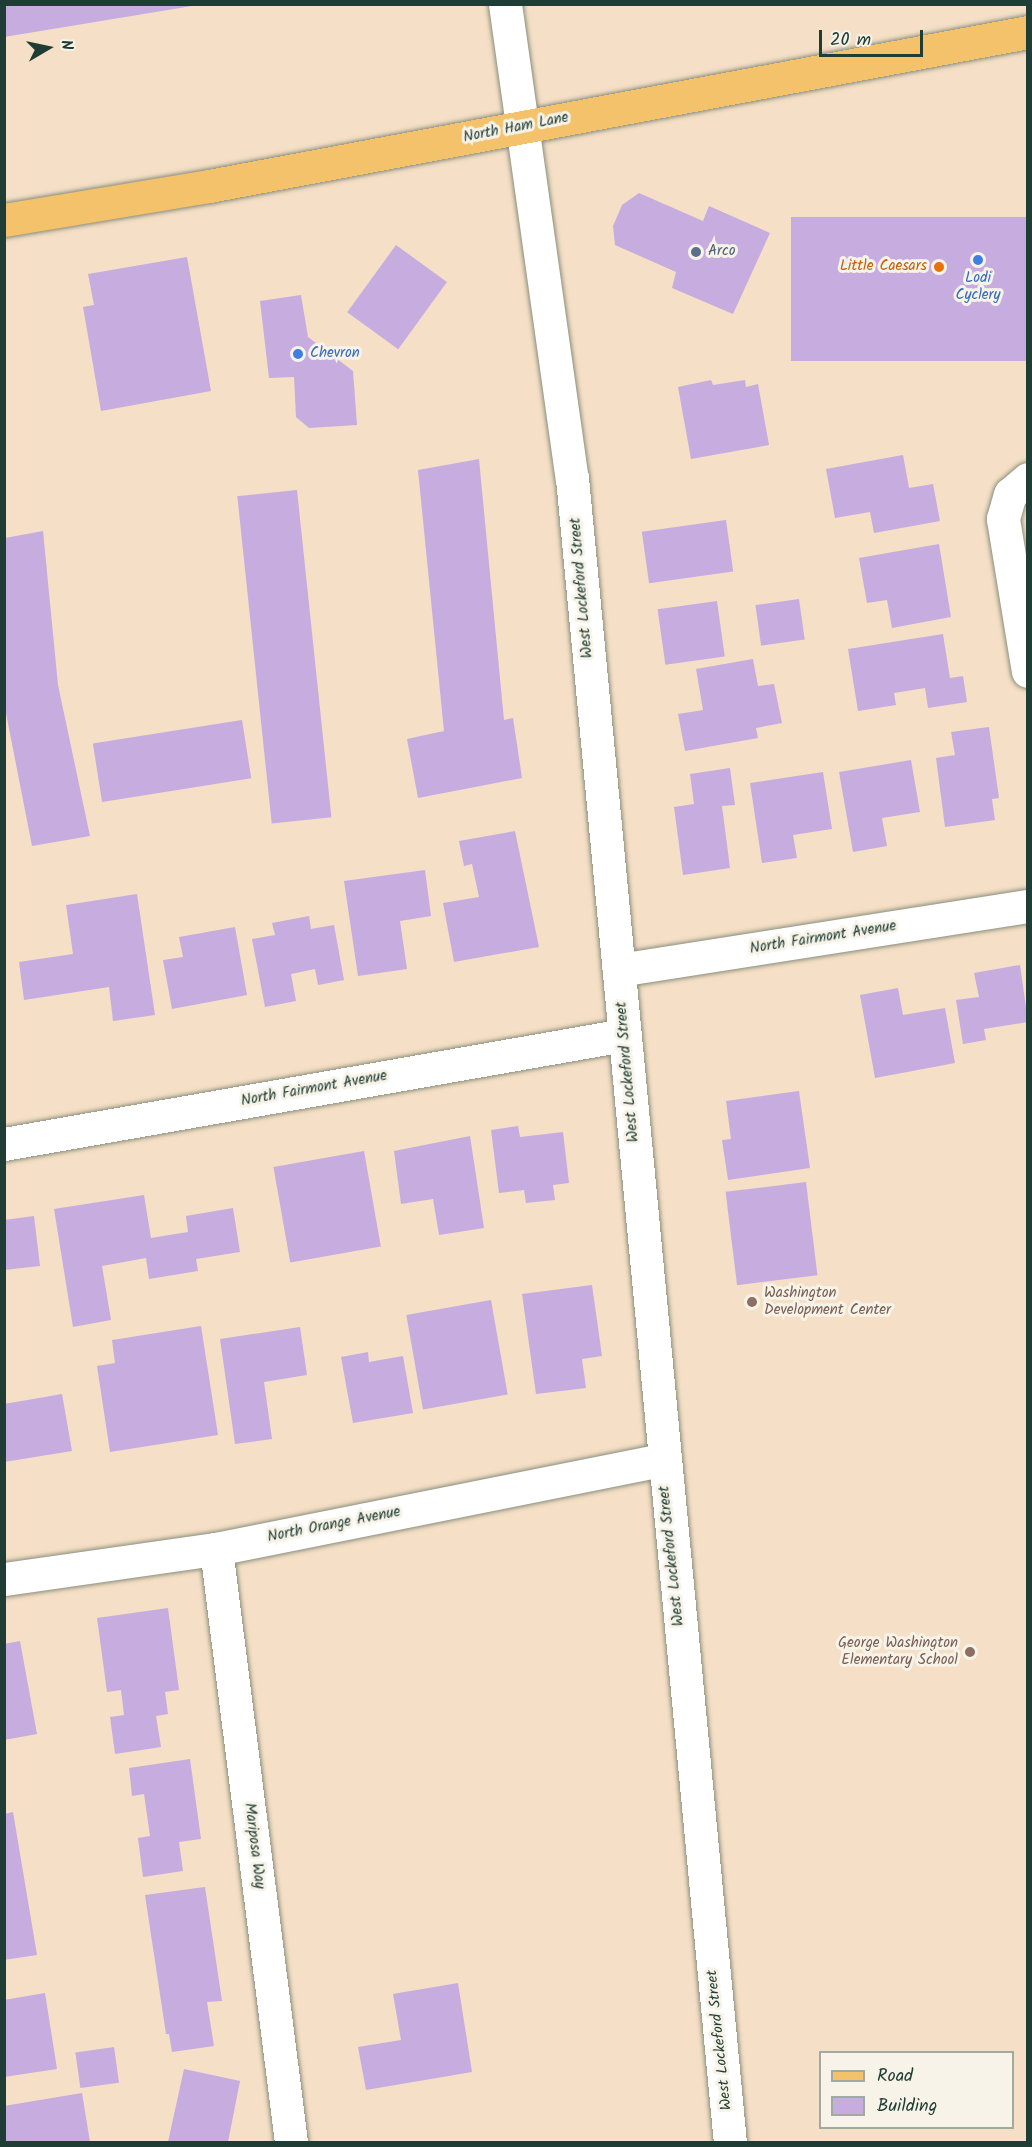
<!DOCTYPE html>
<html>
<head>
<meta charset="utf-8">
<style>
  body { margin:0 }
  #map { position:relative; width:1032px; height:2147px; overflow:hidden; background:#f5dfc6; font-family:Kalam,sans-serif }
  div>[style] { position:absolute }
  .building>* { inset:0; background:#c7ace0; transform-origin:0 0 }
  .roads { filter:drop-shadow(0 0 2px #8a8e7d) drop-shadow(0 0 2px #8a8e7d) }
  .minor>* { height:33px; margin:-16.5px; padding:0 16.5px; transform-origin:16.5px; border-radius:16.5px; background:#fff }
  .major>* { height:33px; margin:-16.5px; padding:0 16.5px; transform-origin:16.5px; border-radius:16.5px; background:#f3c26a }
  .dots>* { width:16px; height:16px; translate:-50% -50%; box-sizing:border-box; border:3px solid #f7f3e8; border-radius:50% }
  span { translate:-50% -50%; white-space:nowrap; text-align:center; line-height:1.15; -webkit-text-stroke:6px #f7f3e8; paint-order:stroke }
  .street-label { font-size:15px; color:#1f3d34 }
  .service-label { font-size:15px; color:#4e5e75 }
  .left { translate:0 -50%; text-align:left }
  .food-label { font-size:15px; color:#c56008 }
  .right { translate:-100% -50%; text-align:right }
  .shop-label { font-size:15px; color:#366cbe }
  .education-label { font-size:15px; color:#785e54 }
  .frame { position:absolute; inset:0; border:6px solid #1f3d34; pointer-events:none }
  .legend { position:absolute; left:819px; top:2051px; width:195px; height:78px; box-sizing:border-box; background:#f7f3e8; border:2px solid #a1aaa0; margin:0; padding:8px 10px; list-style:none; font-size:18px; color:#1f3d34 }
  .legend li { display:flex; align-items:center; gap:12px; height:30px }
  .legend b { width:30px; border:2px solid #a1aaa0 }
  .north { position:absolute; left:18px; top:18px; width:60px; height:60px; -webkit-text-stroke:4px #f7f3e8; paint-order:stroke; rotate:81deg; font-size:16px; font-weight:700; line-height:24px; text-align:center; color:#1f3d34 }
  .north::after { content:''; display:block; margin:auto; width:21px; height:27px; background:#1f3d34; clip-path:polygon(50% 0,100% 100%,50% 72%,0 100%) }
  .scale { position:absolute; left:819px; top:30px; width:104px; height:27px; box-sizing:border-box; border:3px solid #1f3d34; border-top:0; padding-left:8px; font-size:18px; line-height:21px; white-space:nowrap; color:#1f3d34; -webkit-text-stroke:4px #f7f3e8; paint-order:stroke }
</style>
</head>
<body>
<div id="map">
  <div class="building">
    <i style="clip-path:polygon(4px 4px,191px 4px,192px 6px,4px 37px)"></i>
    <i style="clip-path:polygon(639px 193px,703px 221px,709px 206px,770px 233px,733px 314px,672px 288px,676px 272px,615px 245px,613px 226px,622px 205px)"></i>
    <i style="left:1028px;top:217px;width:144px;height:237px;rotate:90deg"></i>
    <i style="left:396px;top:245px;width:63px;height:83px;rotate:36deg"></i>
    <i style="clip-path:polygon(187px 257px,211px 391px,101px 411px,83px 307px,94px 305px,88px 274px)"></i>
    <i style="clip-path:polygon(301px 295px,308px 337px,353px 371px,357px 425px,309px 428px,296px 417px,294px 377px,269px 378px,260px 301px)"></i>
    <i style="clip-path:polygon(711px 380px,713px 385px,745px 380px,746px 387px,758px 384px,769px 445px,691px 459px,678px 387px)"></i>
    <i style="clip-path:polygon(903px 455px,909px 488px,933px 484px,940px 521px,874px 533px,870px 512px,835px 518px,826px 469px)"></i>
    <i style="clip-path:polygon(479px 459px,504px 720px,513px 718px,522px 778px,418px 798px,407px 739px,444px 731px,418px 470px)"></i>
    <i style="left:297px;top:490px;width:329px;height:60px;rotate:84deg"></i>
    <i style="left:726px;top:520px;width:52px;height:85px;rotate:82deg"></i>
    <i style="clip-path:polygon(43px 531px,58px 685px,90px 836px,32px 846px,5px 708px,5px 538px)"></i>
    <i style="clip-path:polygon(939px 544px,951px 617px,892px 628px,887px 600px,867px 603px,859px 558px)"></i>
    <i style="left:799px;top:599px;width:41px;height:44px;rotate:82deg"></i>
    <i style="left:717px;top:601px;width:56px;height:60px;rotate:82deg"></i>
    <i style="clip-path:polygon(943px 634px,950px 678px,963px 676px,967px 702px,928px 708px,925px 688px,894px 693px,896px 705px,858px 711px,848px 649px)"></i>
    <i style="clip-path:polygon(753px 659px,758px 686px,774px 684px,782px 723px,756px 728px,758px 738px,685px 751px,678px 714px,703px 710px,696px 669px)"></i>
    <i style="left:242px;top:720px;width:59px;height:151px;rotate:81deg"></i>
    <i style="clip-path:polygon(989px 727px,999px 798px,992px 799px,995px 820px,945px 827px,936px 758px,955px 755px,951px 732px)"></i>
    <i style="clip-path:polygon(911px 760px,920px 812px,882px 818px,887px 846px,853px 852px,839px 772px)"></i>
    <i style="clip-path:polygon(730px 768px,735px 805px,722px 806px,730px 868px,683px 875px,674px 807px,694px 804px,690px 774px)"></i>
    <i style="clip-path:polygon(823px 772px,832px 829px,793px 835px,797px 858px,762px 863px,750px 783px)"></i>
    <i style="clip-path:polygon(515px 831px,539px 947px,454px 962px,443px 903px,479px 897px,472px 864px,464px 866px,459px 841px)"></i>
    <i style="clip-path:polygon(425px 870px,431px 916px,400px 921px,407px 969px,358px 976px,344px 881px)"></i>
    <i style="clip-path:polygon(137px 894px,155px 1015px,113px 1021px,109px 987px,24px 1000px,19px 962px,73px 954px,66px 905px)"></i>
    <i style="clip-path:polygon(309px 916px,311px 929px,334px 925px,344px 980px,318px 985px,315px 969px,291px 974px,296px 1001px,265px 1007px,252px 939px,275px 935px,272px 923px)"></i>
    <i style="clip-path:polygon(235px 927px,247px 995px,172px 1009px,163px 960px,183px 957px,179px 937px)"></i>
    <i style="clip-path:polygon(1020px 965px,1028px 1022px,984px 1029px,986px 1040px,963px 1044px,956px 1000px,979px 997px,974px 973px)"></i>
    <i style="clip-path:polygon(898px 988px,903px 1015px,945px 1008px,955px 1063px,875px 1078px,860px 995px)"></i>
    <i style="clip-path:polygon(799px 1091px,810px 1168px,728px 1180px,722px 1140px,731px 1139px,726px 1101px)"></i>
    <i style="clip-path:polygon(518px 1126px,520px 1137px,563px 1132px,569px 1183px,553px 1185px,555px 1200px,526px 1203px,524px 1190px,499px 1193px,491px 1130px)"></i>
    <i style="clip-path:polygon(470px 1136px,484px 1228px,439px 1235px,433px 1199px,401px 1204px,394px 1151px)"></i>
    <i style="left:364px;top:1151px;width:97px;height:92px;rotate:80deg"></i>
    <i style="left:806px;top:1182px;width:94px;height:81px;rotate:83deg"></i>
    <i style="clip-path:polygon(144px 1195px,151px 1238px,188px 1232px,186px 1216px,233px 1208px,240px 1252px,196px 1259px,198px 1271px,149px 1279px,146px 1258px,102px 1266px,111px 1320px,73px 1327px,54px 1209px)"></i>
    <i style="clip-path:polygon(34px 1216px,40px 1266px,4px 1270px,4px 1220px)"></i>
    <i style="clip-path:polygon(592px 1285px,602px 1356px,582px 1359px,586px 1388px,536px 1394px,522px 1294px)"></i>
    <i style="left:491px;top:1300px;width:96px;height:86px;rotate:80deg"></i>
    <i style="clip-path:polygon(201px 1326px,218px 1435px,110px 1452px,97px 1366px,115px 1363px,112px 1340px)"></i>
    <i style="clip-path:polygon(300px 1327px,307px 1375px,264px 1382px,272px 1439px,235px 1444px,220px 1339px)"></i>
    <i style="clip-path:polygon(368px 1352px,369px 1362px,403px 1356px,413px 1413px,353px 1423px,341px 1357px)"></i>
    <i style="clip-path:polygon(62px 1394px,72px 1451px,4px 1462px,4px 1404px)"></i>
    <i style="clip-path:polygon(168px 1608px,179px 1690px,165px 1692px,168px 1714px,156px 1716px,161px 1747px,115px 1754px,110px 1717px,124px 1715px,121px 1690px,107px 1692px,97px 1618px)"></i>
    <i style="clip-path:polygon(20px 1641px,37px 1734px,4px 1740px,4px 1644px)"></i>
    <i style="clip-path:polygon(190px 1759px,201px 1839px,179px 1842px,183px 1871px,143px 1877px,138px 1838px,150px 1836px,144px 1794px,132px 1796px,129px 1768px)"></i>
    <i style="clip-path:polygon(13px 1812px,37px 1955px,4px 1960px,4px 1814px)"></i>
    <i style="clip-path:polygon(205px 1887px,222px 2001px,207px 2002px,214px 2046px,172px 2052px,169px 2034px,166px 2034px,145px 1895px)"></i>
    <i style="clip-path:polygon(458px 1983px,472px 2072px,366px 2090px,358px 2047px,401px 2040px,393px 1994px)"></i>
    <i style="clip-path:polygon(45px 1993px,57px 2069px,4px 2077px,4px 2000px)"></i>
    <i style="left:114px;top:2047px;width:36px;height:39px;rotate:82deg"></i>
    <i style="clip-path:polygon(184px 2069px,240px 2081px,228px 2142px,168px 2142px)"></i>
    <i style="clip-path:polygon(82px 2093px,90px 2142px,4px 2142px,4px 2106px)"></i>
  </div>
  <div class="roads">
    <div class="minor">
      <i style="left:505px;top:4px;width:479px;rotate:82deg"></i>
      <i style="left:572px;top:478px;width:1671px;rotate:84.58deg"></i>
      <i style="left:1028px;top:479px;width:23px;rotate:140deg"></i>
      <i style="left:1010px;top:494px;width:26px;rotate:106deg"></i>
      <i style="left:1003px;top:519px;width:154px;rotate:80.7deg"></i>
      <i style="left:619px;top:970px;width:414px;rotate:-8.9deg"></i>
      <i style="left:4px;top:1144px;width:630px;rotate:-9.97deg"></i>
      <i style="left:216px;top:1549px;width:598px;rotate:82.79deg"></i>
      <i style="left:4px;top:1579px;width:214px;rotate:-8.1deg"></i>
      <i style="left:216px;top:1549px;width:455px;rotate:-11.3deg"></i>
    </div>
    <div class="major">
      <i style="left:4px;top:220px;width:208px;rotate:-9.4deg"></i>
      <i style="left:209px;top:186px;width:833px;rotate:-10.65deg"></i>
    </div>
  </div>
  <div class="dots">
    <i style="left:696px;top:252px;background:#5c6f8a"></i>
    <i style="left:978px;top:260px;background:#3f7fe0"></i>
    <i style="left:939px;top:267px;background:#e8710a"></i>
    <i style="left:298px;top:354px;background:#3f7fe0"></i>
    <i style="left:752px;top:1302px;background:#8d6e63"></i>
    <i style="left:970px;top:1652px;background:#8d6e63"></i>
  </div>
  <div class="street-label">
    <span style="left:516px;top:128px;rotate:-11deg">North Ham Lane</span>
    <span style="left:582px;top:588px;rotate:-95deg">West Lockeford Street</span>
    <span style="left:823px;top:938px;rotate:-9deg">North Fairmont Avenue</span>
    <span style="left:628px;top:1072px;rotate:-95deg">West Lockeford Street</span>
    <span style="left:314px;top:1089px;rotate:-10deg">North Fairmont Avenue</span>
    <span style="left:334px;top:1525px;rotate:-11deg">North Orange Avenue</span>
    <span style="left:672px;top:1556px;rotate:-96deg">West Lockeford Street</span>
    <span style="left:254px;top:1846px;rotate:83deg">Mariposa Way</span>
    <span style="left:720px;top:2040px;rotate:-96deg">West Lockeford Street</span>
  </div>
  <div class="service-label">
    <span class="left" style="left:708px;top:252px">Arco</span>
  </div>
  <div class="food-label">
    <span class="right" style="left:927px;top:267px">Little Caesars</span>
  </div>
  <div class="shop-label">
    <span style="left:978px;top:287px">Lodi<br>Cyclery</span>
    <span class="left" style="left:310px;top:354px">Chevron</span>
  </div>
  <div class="education-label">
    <span class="left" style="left:764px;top:1302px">Washington<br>Development Center</span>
    <span class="right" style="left:958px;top:1652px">George Washington<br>Elementary School</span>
  </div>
  <div class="frame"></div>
  <ul class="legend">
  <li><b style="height:8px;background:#f3c26a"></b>Road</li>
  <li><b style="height:16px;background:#c7ace0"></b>Building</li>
  </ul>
  <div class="north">N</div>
  <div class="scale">20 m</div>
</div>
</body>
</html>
